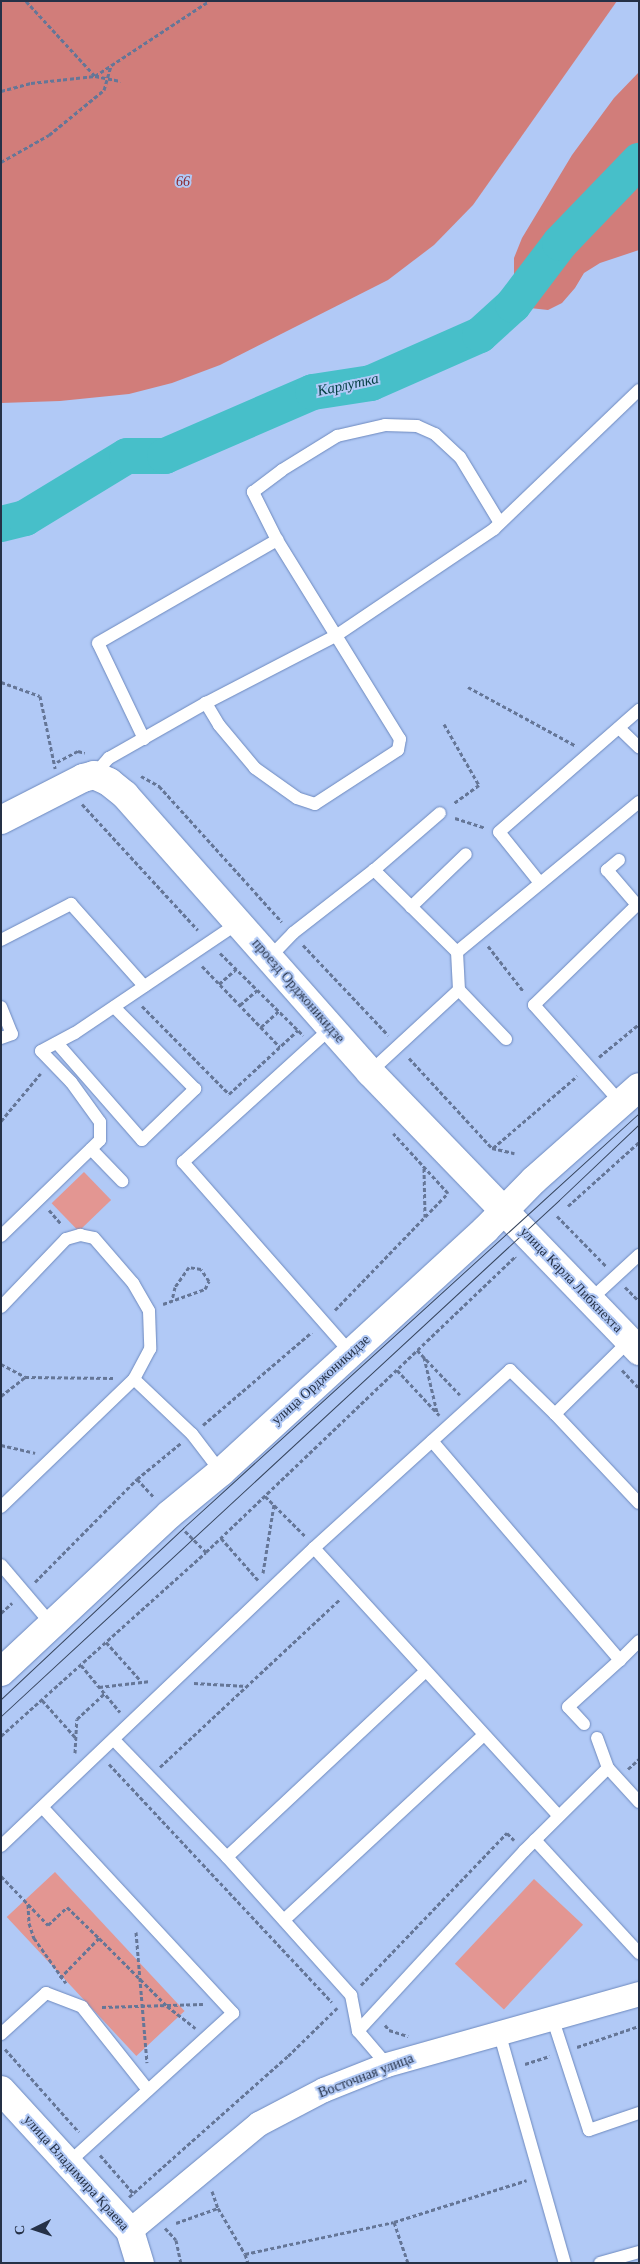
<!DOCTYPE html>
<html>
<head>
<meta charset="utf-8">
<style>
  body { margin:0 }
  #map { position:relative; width:640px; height:2264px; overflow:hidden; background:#b1c9f6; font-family:Georgia,serif }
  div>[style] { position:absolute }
  .green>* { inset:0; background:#e39692; transform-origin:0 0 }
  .forest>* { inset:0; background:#d17d7a }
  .river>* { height:36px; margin:-18px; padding:0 18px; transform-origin:18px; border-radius:18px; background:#47bfc9 }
  .path>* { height:3px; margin-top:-1.5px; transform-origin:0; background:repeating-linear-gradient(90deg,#657697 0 4px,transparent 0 6.5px) }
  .roads { filter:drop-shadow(0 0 1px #6d89be) drop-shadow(0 0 1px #6d89be) }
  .service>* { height:12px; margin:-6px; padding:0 6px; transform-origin:6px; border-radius:6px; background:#fff }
  .minor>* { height:24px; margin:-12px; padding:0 12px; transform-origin:12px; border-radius:12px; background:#fff }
  .tertiary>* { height:28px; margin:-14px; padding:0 14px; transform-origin:14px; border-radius:14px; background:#fff }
  .secondary>* { height:28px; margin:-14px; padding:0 14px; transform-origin:14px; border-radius:14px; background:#fff }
  .tram>* { height:1px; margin:-0.5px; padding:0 0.5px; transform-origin:0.5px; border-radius:0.5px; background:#36445c }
  span { translate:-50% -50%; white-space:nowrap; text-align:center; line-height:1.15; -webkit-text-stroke:4px #b1c9f6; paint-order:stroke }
  .park-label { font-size:14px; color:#8b262b; font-style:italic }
  .street-label { font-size:14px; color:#253147 }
  .water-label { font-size:15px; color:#043e42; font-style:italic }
  .frame { position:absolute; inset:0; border:2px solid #253147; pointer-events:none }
  .north { position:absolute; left:10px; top:2204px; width:50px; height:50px; -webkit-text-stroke:4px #b1c9f6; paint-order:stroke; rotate:266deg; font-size:14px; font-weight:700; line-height:20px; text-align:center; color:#253147 }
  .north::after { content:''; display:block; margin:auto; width:18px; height:22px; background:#253147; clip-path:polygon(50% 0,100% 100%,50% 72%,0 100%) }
</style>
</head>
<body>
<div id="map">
  <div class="green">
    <i style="left:84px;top:1172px;width:39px;height:45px;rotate:46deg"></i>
    <i style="left:55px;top:1872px;width:190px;height:66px;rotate:47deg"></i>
    <i style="left:534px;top:1879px;width:67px;height:116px;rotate:43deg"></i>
  </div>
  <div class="forest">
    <i style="clip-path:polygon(1px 1px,617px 1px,473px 205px,434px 245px,388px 280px,220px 365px,172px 383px,129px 394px,60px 401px,1px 403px)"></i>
    <i style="clip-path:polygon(639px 72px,639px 250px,600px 263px,584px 273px,575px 288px,562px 303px,548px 310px,530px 308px,518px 297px,514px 282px,514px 258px,522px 238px,572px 155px,614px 98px)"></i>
  </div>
  <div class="river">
    <i style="left:1px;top:524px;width:25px;rotate:-14deg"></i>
    <i style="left:25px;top:518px;width:119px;rotate:-31.3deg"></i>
    <i style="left:127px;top:456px;width:38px"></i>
    <i style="left:165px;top:456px;width:161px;rotate:-23.4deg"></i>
    <i style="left:313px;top:392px;width:59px;rotate:-8.8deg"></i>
    <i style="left:371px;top:383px;width:119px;rotate:-23.8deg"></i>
    <i style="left:480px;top:335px;width:45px;rotate:-42.3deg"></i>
    <i style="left:513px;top:305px;width:78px;rotate:-52.8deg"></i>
    <i style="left:560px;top:243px;width:114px;rotate:-46.1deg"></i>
  </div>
  <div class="path">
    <i style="left:26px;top:1px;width:102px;rotate:47.4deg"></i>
    <i style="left:95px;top:76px;width:26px;rotate:11deg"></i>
    <i style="left:1px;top:91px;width:31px;rotate:-15deg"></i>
    <i style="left:31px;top:83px;width:64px;rotate:-6.2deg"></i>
    <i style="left:95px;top:76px;width:136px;rotate:-33.3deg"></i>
    <i style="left:1px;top:162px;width:55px;rotate:-29.4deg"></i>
    <i style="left:49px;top:135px;width:71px;rotate:-39.3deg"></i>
    <i style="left:104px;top:90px;width:25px;rotate:-74deg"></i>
    <i style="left:1px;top:682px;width:41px;rotate:19.7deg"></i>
    <i style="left:40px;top:696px;width:74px;rotate:78.2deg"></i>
    <i style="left:468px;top:687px;width:123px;rotate:28.6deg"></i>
    <i style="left:444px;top:724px;width:70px;rotate:60.2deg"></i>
    <i style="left:479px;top:785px;width:32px;rotate:144deg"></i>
    <i style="left:57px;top:762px;width:24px;rotate:-28deg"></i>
    <i style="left:78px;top:751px;width:7px;rotate:16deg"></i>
    <i style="left:141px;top:776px;width:21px;rotate:29deg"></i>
    <i style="left:159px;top:786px;width:183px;rotate:47.9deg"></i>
    <i style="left:82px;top:804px;width:171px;rotate:47.4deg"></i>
    <i style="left:455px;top:818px;width:32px;rotate:18deg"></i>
    <i style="left:303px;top:945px;width:124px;rotate:46.6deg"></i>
    <i style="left:488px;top:946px;width:58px;rotate:52deg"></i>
    <i style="left:220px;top:953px;width:117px;rotate:44.7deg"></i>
    <i style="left:202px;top:966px;width:112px;rotate:46.1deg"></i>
    <i style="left:219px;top:984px;width:23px;rotate:-41deg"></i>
    <i style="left:240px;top:1005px;width:23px;rotate:-41deg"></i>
    <i style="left:142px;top:1006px;width:124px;rotate:45.3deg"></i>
    <i style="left:229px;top:1094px;width:94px;rotate:-42.8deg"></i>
    <i style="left:261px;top:1027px;width:24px;rotate:-42deg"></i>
    <i style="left:599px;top:1057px;width:52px;rotate:-39.5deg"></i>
    <i style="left:409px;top:1058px;width:122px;rotate:47.3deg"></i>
    <i style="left:492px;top:1148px;width:23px;rotate:13deg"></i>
    <i style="left:1px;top:1121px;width:62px;rotate:-50.2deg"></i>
    <i style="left:493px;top:1148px;width:111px;rotate:-40.6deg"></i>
    <i style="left:424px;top:1168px;width:49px;rotate:88.8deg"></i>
    <i style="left:568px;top:1206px;width:96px;rotate:-42deg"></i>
    <i style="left:49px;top:1210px;width:18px;rotate:49deg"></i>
    <i style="left:557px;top:1216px;width:70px;rotate:45.6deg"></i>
    <i style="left:625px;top:1287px;width:20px;rotate:45deg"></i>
    <i style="left:163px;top:1304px;width:45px;rotate:-19.7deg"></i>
    <i style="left:205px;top:1289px;width:9px;rotate:-63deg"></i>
    <i style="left:209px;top:1281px;width:14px;rotate:-124deg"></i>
    <i style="left:201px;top:1269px;width:12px;rotate:-171deg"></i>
    <i style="left:189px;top:1267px;width:24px;rotate:125deg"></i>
    <i style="left:175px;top:1287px;width:13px;rotate:103deg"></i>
    <i style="left:335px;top:1310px;width:163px;rotate:-46deg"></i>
    <i style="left:448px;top:1193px;width:81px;rotate:-132.5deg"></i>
    <i style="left:417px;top:1350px;width:62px;rotate:46.3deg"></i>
    <i style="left:424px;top:1357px;width:57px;rotate:76.7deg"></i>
    <i style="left:1px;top:1364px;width:27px;rotate:28deg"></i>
    <i style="left:25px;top:1377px;width:88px;rotate:0.7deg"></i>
    <i style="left:397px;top:1370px;width:62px;rotate:47deg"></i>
    <i style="left:622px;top:1370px;width:25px;rotate:47deg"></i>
    <i style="left:1px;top:1396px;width:31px;rotate:-38deg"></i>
    <i style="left:203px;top:1425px;width:143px;rotate:-40.5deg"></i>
    <i style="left:1px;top:1445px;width:35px;rotate:13deg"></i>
    <i style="left:137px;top:1479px;width:25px;rotate:47deg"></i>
    <i style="left:265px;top:1496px;width:57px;rotate:45deg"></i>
    <i style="left:185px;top:1531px;width:30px;rotate:45deg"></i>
    <i style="left:221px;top:1538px;width:56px;rotate:48.6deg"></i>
    <i style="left:263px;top:1573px;width:70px;rotate:-80.9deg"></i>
    <i style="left:35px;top:1582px;width:145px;rotate:-45.3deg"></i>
    <i style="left:137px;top:1479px;width:57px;rotate:-39.3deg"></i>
    <i style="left:1px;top:1613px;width:15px;rotate:-42deg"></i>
    <i style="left:106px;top:1642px;width:52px;rotate:48.1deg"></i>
    <i style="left:81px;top:1665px;width:61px;rotate:50.3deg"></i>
    <i style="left:194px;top:1683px;width:53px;rotate:3.2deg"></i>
    <i style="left:99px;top:1687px;width:52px;rotate:-6.6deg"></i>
    <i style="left:42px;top:1700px;width:50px;rotate:48.3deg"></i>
    <i style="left:1px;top:1736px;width:275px;rotate:-41.9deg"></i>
    <i style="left:206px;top:1552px;width:427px;rotate:-43.7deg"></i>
    <i style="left:515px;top:1257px;width:1px;rotate:45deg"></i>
    <i style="left:75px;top:1753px;width:34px;rotate:-87deg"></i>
    <i style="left:77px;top:1719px;width:38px;rotate:-43deg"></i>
    <i style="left:109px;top:1764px;width:326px;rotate:46.9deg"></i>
    <i style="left:160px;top:1767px;width:246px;rotate:-43deg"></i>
    <i style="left:628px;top:1769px;width:15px;rotate:-42deg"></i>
    <i style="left:1px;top:1876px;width:68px;rotate:46.2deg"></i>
    <i style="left:48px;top:1925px;width:26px;rotate:-43deg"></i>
    <i style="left:67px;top:1907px;width:45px;rotate:44.1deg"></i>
    <i style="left:28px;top:1904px;width:19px;rotate:87deg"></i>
    <i style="left:29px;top:1923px;width:16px;rotate:72deg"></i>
    <i style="left:34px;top:1938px;width:55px;rotate:54.6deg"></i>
    <i style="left:136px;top:1932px;width:131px;rotate:85.2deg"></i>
    <i style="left:60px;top:1978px;width:56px;rotate:-45.7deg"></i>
    <i style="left:99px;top:1938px;width:96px;rotate:45deg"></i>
    <i style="left:167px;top:2006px;width:36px;rotate:38deg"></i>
    <i style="left:361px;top:1985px;width:211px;rotate:-46.2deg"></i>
    <i style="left:507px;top:1833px;width:10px;rotate:45deg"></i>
    <i style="left:102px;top:2007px;width:101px;rotate:-1.7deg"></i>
    <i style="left:385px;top:2025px;width:6px;rotate:51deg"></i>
    <i style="left:389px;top:2030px;width:20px;rotate:18deg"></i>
    <i style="left:577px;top:2047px;width:65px;rotate:-18.7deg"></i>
    <i style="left:5px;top:2049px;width:111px;rotate:48.3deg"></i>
    <i style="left:525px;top:2064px;width:26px;rotate:-18deg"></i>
    <i style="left:100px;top:2155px;width:52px;rotate:48.9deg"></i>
    <i style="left:212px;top:2191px;width:18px;rotate:71deg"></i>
    <i style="left:218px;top:2208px;width:53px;rotate:59.6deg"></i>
    <i style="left:245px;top:2254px;width:152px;rotate:-12.1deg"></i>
    <i style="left:394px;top:2222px;width:43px;rotate:71.1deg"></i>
    <i style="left:129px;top:2197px;width:213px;rotate:-41.6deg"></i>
    <i style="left:288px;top:2056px;width:69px;rotate:-44.4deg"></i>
    <i style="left:394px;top:2222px;width:139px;rotate:-17.5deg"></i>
    <i style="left:176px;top:2223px;width:45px;rotate:-19.7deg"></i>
    <i style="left:165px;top:2228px;width:16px;rotate:47deg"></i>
    <i style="left:176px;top:2240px;width:24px;rotate:78deg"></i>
    <i style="left:245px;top:2254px;width:9px;rotate:72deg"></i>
  </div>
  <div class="roads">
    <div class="service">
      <i style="left:277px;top:540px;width:54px;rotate:-116.6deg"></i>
      <i style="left:253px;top:492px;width:36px;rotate:-37deg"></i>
      <i style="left:282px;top:470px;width:65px;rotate:-31.7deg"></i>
      <i style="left:337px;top:436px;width:49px;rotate:-12.9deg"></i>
      <i style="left:385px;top:425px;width:32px;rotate:2deg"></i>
      <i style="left:417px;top:426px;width:20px;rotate:24deg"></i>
      <i style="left:435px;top:434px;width:34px;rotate:43deg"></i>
      <i style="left:460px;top:457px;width:77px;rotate:58.8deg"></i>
      <i style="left:619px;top:728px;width:28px;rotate:44deg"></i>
      <i style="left:144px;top:739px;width:106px;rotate:-115.6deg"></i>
      <i style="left:98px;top:643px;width:207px;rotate:-29.9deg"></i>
      <i style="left:277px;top:540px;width:234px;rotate:58.3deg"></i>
      <i style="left:400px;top:739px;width:11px;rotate:100deg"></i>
      <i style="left:398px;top:750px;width:99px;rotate:147deg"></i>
      <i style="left:315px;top:804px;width:19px;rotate:-162deg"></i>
      <i style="left:297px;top:798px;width:52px;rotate:-144.5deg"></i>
      <i style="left:255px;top:768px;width:56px;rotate:-129.9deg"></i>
      <i style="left:219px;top:725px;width:26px;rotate:-121deg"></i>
      <i style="left:94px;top:775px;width:23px;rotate:-49deg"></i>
      <i style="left:109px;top:758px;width:112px;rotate:-29.6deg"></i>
      <i style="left:206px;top:703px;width:148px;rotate:-27.4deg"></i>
      <i style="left:337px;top:635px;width:189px;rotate:-34deg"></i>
      <i style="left:494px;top:529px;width:201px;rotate:-43.8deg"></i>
      <i style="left:619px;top:860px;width:16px;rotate:140deg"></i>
      <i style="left:607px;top:870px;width:46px;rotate:49.4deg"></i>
      <i style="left:540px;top:883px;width:65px;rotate:-128.8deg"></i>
      <i style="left:499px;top:832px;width:186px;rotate:-41.1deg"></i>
      <i style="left:411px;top:907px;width:76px;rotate:-43.9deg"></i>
      <i style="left:1px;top:940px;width:79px;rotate:-27.2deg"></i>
      <i style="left:71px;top:904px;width:110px;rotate:48.3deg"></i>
      <i style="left:457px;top:952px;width:236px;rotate:-39.5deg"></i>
      <i style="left:269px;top:958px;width:35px;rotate:-46deg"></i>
      <i style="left:293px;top:933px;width:103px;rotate:-37.9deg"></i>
      <i style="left:374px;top:870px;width:87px;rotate:-40.8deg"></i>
      <i style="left:459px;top:990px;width:68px;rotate:46.2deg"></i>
      <i style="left:1px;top:1007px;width:29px;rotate:68deg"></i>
      <i style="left:12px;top:1034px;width:12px;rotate:160deg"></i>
      <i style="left:331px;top:1028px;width:200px;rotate:137.8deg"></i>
      <i style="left:183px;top:1162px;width:254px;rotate:48.7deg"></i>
      <i style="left:57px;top:1043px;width:129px;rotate:48.8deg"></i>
      <i style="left:142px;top:1140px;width:74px;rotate:-43.9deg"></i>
      <i style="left:195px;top:1089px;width:115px;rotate:-134.6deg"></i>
      <i style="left:370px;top:1072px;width:121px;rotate:-42.7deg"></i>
      <i style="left:459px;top:990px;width:38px;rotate:-93deg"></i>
      <i style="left:457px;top:952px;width:117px;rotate:-135.3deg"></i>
      <i style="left:621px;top:1103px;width:131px;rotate:-131.6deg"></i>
      <i style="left:534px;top:1005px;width:146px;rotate:-44.2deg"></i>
      <i style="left:91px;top:1149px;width:45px;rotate:45.9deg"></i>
      <i style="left:1px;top:1236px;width:138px;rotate:-44.1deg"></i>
      <i style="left:100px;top:1140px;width:18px;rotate:-90deg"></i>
      <i style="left:100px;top:1122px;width:49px;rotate:-125.9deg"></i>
      <i style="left:71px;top:1082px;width:43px;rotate:-134.1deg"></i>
      <i style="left:41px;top:1051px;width:38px;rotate:-28deg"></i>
      <i style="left:75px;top:1033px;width:197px;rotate:-34deg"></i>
      <i style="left:590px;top:1300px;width:67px;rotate:-42.6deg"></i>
      <i style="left:1px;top:1307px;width:94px;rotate:-46.3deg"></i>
      <i style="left:66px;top:1239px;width:15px;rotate:-16deg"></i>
      <i style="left:80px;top:1235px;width:14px;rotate:12deg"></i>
      <i style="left:94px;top:1238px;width:60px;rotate:49.1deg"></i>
      <i style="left:133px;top:1283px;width:32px;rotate:60deg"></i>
      <i style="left:149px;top:1311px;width:38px;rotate:88deg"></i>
      <i style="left:150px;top:1349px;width:34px;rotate:118deg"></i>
      <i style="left:555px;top:1414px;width:104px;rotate:-44.6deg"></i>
      <i style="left:432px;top:1441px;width:289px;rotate:49.4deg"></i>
      <i style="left:620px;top:1660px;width:27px;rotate:-45deg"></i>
      <i style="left:1px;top:1507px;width:185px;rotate:-43.9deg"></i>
      <i style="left:134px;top:1379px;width:80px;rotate:43.5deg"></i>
      <i style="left:192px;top:1434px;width:48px;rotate:52.7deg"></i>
      <i style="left:314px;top:1548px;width:363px;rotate:47.6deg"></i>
      <i style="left:1px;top:1565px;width:79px;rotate:49.6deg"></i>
      <i style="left:584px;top:1724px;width:23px;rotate:-133deg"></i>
      <i style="left:568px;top:1707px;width:70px;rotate:-42.1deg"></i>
      <i style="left:114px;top:1740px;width:163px;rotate:46deg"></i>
      <i style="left:227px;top:1857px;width:186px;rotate:48.1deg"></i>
      <i style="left:351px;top:1995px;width:37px;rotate:79deg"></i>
      <i style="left:358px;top:2031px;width:45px;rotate:49.5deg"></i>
      <i style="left:608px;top:1768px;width:46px;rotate:47.6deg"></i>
      <i style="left:43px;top:1808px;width:280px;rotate:47.2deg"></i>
      <i style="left:233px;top:2013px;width:223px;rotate:137.7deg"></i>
      <i style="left:535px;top:1840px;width:154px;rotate:47.4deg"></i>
      <i style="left:1px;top:1846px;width:432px;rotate:-43.6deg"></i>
      <i style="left:314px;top:1548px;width:265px;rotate:-42.2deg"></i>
      <i style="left:510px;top:1370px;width:63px;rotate:44.4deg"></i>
      <i style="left:555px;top:1414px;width:122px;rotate:46.7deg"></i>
      <i style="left:227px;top:1857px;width:272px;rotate:-43.1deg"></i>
      <i style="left:284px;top:1920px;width:272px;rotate:-42.8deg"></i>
      <i style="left:552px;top:2017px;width:119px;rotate:71.9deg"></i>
      <i style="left:589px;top:2130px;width:53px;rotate:-18.8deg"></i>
      <i style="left:358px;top:2031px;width:245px;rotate:-47.3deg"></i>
      <i style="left:524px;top:1851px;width:118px;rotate:-44.7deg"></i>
      <i style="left:608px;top:1768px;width:32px;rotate:-110deg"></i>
      <i style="left:499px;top:2032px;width:240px;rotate:74.1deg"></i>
      <i style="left:1px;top:2034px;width:61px;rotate:-42.3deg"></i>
      <i style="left:46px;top:1993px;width:39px;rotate:21deg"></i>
      <i style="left:82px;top:2007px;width:106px;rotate:51.5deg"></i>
      <i style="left:600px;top:2263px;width:41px;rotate:-15.8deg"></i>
    </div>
    <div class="minor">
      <i style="left:130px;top:2231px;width:168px;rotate:-39.7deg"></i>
      <i style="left:259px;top:2124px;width:73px;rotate:-27.6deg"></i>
      <i style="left:324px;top:2090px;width:68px;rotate:-21.6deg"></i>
      <i style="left:387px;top:2065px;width:262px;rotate:-15.7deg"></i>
    </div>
    <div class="tertiary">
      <i style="left:1px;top:2090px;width:191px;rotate:47.5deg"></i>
      <i style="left:130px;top:2231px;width:34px;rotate:73deg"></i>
    </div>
    <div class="secondary">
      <i style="left:1px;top:820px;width:92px;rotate:-27.1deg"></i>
      <i style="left:83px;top:778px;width:11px;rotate:-15deg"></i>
      <i style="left:94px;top:775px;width:17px;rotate:25deg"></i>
      <i style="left:109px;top:782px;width:21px;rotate:39deg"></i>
      <i style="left:125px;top:795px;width:370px;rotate:48.5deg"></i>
      <i style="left:370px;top:1072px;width:388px;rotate:46deg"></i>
      <i style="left:1px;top:1672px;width:231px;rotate:-43.1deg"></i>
      <i style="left:170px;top:1514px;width:66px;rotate:-39.5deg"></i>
      <i style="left:221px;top:1472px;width:358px;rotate:-42.5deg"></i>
      <i style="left:485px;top:1230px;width:70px;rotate:-45.6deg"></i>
      <i style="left:534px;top:1180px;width:140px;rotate:-41.5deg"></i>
    </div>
  </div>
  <div class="tram">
    <i style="left:1px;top:1699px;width:250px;rotate:-43.2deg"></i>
    <i style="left:183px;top:1528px;width:617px;rotate:-42.3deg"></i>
    <i style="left:1px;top:1716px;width:760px;rotate:-42.76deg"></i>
    <i style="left:559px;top:1200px;width:110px;rotate:-43.5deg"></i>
  </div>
  <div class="park-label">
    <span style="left:183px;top:182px">66</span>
  </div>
  <div class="street-label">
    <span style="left:298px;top:991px;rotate:49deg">проезд Орджоникидзе</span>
    <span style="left:571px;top:1280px;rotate:46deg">улица Карла Либкнехта</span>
    <span style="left:321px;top:1380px;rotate:-42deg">улица Орджоникидзе</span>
    <span style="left:366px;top:2076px;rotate:-21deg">Восточная улица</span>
    <span style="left:76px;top:2173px;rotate:48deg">улица Владимира Краева</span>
  </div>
  <div class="water-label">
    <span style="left:348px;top:385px;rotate:-12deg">Карлутка</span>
  </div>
  <div class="frame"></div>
  <div class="north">С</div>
</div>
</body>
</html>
